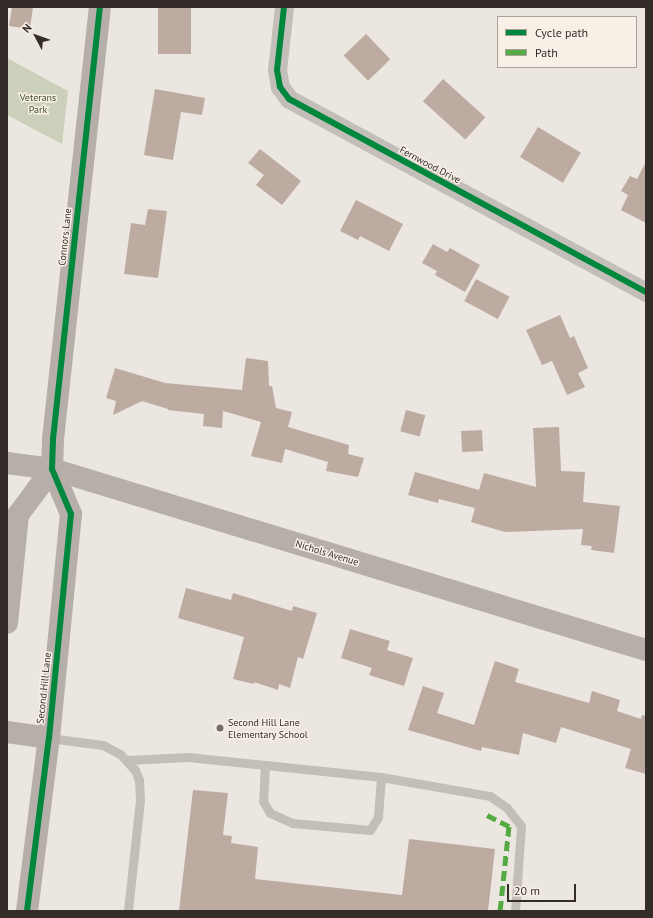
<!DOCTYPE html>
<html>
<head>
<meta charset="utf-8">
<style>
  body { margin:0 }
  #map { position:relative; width:653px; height:918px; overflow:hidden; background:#ebe6e0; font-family:"PT Sans",sans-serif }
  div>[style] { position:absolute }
  .green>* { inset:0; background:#ccd0bb }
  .building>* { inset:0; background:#bdaba2; transform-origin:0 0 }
  .lane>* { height:9px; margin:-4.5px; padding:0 4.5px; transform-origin:4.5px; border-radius:4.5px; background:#c4beb9 }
  .street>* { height:19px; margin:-9.5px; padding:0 9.5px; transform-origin:9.5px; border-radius:9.5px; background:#c4beb9 }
  .secondary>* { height:22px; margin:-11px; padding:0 11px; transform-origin:11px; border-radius:11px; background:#b5aea9 }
  .quiet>* { height:5px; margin-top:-2.5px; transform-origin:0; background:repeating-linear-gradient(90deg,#54ab44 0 10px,transparent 0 15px) }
  .cycleway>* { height:6px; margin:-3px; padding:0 3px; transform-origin:3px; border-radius:3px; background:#00873e }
  .dots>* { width:11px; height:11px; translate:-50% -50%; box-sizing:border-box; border:2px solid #f8f0e7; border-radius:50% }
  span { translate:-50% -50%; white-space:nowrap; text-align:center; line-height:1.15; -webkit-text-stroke:3px #f8f0e7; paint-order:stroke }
  .park-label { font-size:10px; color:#43512d }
  .street-label { font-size:10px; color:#342c28 }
  .poi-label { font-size:10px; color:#342c28 }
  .left { translate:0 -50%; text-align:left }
  .frame { position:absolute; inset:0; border:8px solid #342c28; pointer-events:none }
  .legend { position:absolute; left:497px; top:16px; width:140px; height:52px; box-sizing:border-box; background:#f8f0e7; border:1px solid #aaa29b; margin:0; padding:5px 7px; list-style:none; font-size:12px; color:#342c28 }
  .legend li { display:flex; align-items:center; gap:8px; height:20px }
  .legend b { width:20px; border:1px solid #aaa29b }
  .north { position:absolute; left:16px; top:16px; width:40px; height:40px; -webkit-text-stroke:3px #f8f0e7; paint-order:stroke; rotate:311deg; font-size:11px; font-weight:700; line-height:16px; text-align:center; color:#342c28 }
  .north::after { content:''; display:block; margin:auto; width:14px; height:18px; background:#342c28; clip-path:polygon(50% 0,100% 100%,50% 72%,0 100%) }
  .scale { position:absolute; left:507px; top:884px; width:69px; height:18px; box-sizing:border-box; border:2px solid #342c28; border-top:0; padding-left:5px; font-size:12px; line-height:14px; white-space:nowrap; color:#342c28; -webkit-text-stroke:3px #f8f0e7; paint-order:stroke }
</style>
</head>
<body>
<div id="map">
  <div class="green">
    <i style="clip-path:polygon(7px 58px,68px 91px,62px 144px,7px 115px)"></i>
  </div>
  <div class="building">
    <i style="clip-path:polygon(12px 7px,33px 7px,30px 29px,9px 26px)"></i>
    <i style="left:158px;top:7px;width:33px;height:47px"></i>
    <i style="left:366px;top:34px;width:35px;height:31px;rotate:46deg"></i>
    <i style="left:443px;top:79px;width:57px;height:30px;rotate:42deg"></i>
    <i style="clip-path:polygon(155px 89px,205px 98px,202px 115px,181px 112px,173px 160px,144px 155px)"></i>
    <i style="left:538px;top:127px;width:50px;height:35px;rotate:31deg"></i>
    <i style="clip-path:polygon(260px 149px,301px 181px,282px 205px,256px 185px,264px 175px,248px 163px)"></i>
    <i style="clip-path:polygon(646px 162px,646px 223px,621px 210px,628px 195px,621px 191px,630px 176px,637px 179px)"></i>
    <i style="clip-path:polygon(356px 200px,403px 224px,389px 251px,360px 236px,358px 240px,340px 231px)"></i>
    <i style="clip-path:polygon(148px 209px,167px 211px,158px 278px,124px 274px,131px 223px,145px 225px)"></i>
    <i style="clip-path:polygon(433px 244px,447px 252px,450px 248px,480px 265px,465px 292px,435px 275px,437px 271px,422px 263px)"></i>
    <i style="left:476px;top:279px;width:38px;height:25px;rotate:28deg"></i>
    <i style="clip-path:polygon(560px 315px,570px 338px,574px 336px,588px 368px,578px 373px,585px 387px,567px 395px,552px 361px,542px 365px,526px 330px)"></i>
    <i style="clip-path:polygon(246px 358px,268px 361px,269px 386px,272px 386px,276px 408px,292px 412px,288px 427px,349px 445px,348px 454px,364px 458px,358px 477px,326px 471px,328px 462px,285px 449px,282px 463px,251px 456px,261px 422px,223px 411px,222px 428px,203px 426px,204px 414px,168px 410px,168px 409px,142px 401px,113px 415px,116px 401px,106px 398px,115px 368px,165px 383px,242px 390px)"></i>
    <i style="left:406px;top:410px;width:20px;height:22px;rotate:15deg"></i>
    <i style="clip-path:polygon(559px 427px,561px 471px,585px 472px,583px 502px,620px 506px,614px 553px,591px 550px,592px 546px,581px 545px,583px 529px,505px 532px,471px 522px,475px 508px,439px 499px,438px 503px,408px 495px,415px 472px,479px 490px,484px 473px,536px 487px,533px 428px)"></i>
    <i style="left:482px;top:430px;width:21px;height:21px;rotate:87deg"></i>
    <i style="clip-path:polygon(186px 588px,231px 600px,233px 593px,292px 611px,293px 606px,317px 613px,303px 659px,298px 657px,290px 688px,279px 684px,278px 690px,254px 682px,254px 684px,233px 679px,244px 637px,178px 618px)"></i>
    <i style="clip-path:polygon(350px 629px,390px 641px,387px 650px,413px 658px,404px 686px,369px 675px,372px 668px,341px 658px)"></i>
    <i style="clip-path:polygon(495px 661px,519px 669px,515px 682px,589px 703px,592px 691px,620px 700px,617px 711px,641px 719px,642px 715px,646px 716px,646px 774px,625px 768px,631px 749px,561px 727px,556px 743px,523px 733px,519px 755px,482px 747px,481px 751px,408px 730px,423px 686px,444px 693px,437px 713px,474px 725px)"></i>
    <i style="clip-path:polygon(193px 790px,228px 793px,223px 835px,232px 836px,231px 843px,258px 847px,255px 879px,402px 895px,409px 839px,495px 849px,488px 911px,179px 911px)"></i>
  </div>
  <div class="lane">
    <i style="left:49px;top:738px;width:54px;rotate:7.4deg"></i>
    <i style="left:103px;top:745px;width:19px;rotate:28deg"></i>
    <i style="left:120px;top:754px;width:22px;rotate:47deg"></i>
    <i style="left:135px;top:770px;width:11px;rotate:68deg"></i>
    <i style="left:139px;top:780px;width:20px;rotate:87deg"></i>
    <i style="left:140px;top:800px;width:112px;rotate:96.2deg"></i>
    <i style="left:127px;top:760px;width:61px;rotate:-2.8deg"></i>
    <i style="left:188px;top:757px;width:194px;rotate:5.9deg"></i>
    <i style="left:381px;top:777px;width:111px;rotate:9.9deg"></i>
    <i style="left:490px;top:796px;width:21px;rotate:35deg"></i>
    <i style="left:507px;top:808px;width:23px;rotate:52deg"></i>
    <i style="left:521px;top:826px;width:85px;rotate:94deg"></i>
    <i style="left:265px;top:765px;width:36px;rotate:93deg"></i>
    <i style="left:263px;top:801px;width:14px;rotate:60deg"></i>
    <i style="left:270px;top:813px;width:24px;rotate:24deg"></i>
    <i style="left:292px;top:823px;width:78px;rotate:5.1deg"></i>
    <i style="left:370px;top:830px;width:15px;rotate:-58deg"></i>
    <i style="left:378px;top:817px;width:40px;rotate:-85.7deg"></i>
  </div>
  <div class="street">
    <i style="left:284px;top:7px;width:63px;rotate:96.3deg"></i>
    <i style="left:277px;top:70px;width:17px;rotate:80deg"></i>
    <i style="left:280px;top:87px;width:15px;rotate:53deg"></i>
    <i style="left:289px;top:99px;width:406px;rotate:28.4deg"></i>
  </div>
  <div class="secondary">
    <i style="left:7px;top:463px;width:45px;rotate:7.6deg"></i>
    <i style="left:52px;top:469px;width:621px;rotate:16.95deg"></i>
    <i style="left:7px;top:623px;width:109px;rotate:-84.2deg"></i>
    <i style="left:18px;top:515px;width:57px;rotate:-53.5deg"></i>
    <i style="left:7px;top:732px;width:42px;rotate:8.1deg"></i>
    <i style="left:27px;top:911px;width:174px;rotate:-82.8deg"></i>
    <i style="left:49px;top:738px;width:225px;rotate:-84.4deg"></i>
    <i style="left:71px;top:514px;width:49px;rotate:-112.9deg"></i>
    <i style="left:52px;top:469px;width:30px;rotate:-88deg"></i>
    <i style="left:53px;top:439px;width:435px;rotate:-83.8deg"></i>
  </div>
  <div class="quiet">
    <i style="left:487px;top:815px;width:25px;rotate:27deg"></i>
    <i style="left:509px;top:826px;width:85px;rotate:96deg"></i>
  </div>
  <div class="cycleway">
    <i style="left:284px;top:7px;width:63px;rotate:96.3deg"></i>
    <i style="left:277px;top:70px;width:17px;rotate:80deg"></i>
    <i style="left:280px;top:87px;width:15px;rotate:53deg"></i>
    <i style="left:289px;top:99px;width:406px;rotate:28.4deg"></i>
    <i style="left:27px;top:911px;width:174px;rotate:-82.8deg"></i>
    <i style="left:49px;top:738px;width:225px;rotate:-84.4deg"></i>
    <i style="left:71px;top:514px;width:49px;rotate:-112.9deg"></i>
    <i style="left:52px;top:469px;width:30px;rotate:-88deg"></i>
    <i style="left:53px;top:439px;width:435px;rotate:-83.8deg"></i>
  </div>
  <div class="dots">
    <i style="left:220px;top:728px;background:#746d68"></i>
  </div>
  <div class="park-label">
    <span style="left:38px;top:103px">Veterans<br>Park</span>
  </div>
  <div class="street-label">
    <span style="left:430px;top:165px;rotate:28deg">Fernwood Drive</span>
    <span style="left:65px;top:237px;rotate:-84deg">Connors Lane</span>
    <span style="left:327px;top:553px;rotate:17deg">Nichols Avenue</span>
    <span style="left:44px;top:688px;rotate:-84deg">Second Hill Lane</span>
  </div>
  <div class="poi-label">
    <span class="left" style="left:228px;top:728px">Second Hill Lane<br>Elementary School</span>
  </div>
  <div class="frame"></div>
  <ul class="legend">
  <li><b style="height:5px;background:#00873e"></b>Cycle path</li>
  <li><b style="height:5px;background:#54ab44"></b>Path</li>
  </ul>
  <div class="north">N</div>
  <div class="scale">20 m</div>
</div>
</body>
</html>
